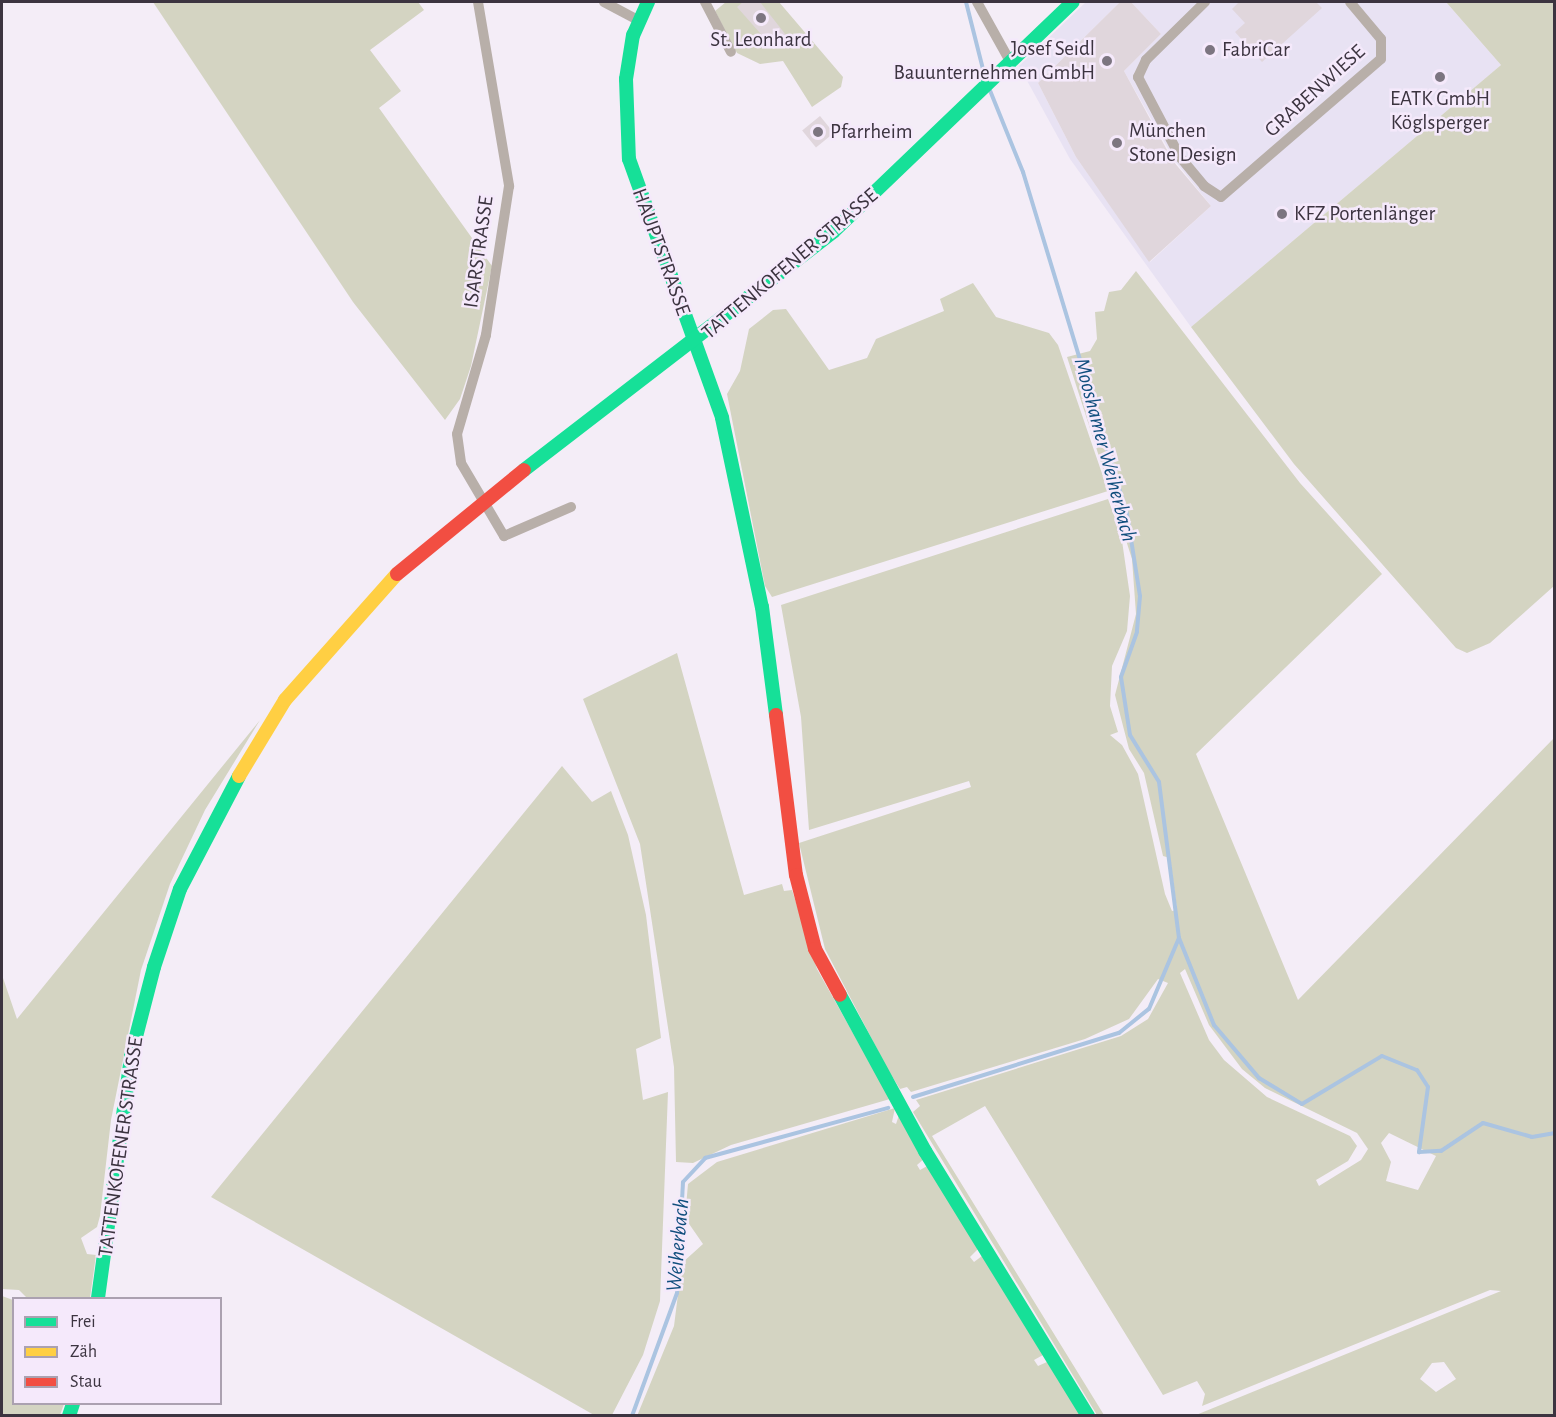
<!DOCTYPE html>
<html>
<head>
<meta charset="utf-8">
<style>
  body { margin:0 }
  #map { position:relative; width:1556px; height:1417px; overflow:hidden; background:#f4edf7; font-family:"Alegreya Sans",sans-serif }
  div>[style] { position:absolute }
  .commercial>* { inset:0; background:#e8e2f3 }
  .green>* { inset:0; background:#d4d4c2 }
  .stream>* { height:4px; margin:-2px; padding:0 2px; transform-origin:2px; border-radius:2px; background:#abc4e1 }
  .building>* { inset:0; background:#e0d6dc; transform-origin:0 0 }
  .street>* { height:10px; margin:-5px; padding:0 5px; transform-origin:5px; border-radius:5px; background:#b8afa9 }
  .fast>* { height:14px; margin:-7px; padding:0 7px; transform-origin:7px; border-radius:7px; background:#16e098 }
  .slow>* { height:14px; margin:-7px; padding:0 7px; transform-origin:7px; border-radius:7px; background:#ffcf43 }
  .jam>* { height:14px; margin:-7px; padding:0 7px; transform-origin:7px; border-radius:7px; background:#f24e42 }
  .dots>* { width:16px; height:16px; translate:-50% -50%; box-sizing:border-box; border:3px solid #f5e9fb; border-radius:50% }
  span { translate:-50% -50%; white-space:nowrap; text-align:center; line-height:1.15; -webkit-text-stroke:5px #f5e9fb; paint-order:stroke }
  .poi-label { font-size:21px; color:#3c3440 }
  .right { translate:-100% -50%; text-align:right }
  .left { translate:0 -50%; text-align:left }
  .street-label { font-size:21px; color:#3c3440 }
  .water-label { font-size:22px; color:#104e7d; font-style:italic }
  .frame { position:absolute; inset:0; border:3px solid #3c3440; pointer-events:none }
  .legend { position:absolute; left:12px; top:1297px; width:210px; height:108px; box-sizing:border-box; background:#f5e9fb; border:2px solid #aba1b0; margin:0; padding:8px 10px; list-style:none; font-size:18px; color:#3c3440 }
  .legend li { display:flex; align-items:center; gap:12px; height:30px }
  .legend b { width:30px; border:2px solid #aba1b0 }
</style>
</head>
<body>
<div id="map">
  <div class="commercial">
    <i style="clip-path:polygon(1086px 2px,1120px 2px,1038px 83px,1076px 157px,1150px 262px,1211px 206px,1175px 161px,1124px 71px,1161px 34px,1131px 2px,1446px 2px,1501px 65px,1191px 327px,1070px 159px,1019px 66px)"></i>
  </div>
  <div class="green">
    <i style="clip-path:polygon(153px 2px,418px 2px,424px 10px,370px 50px,401px 91px,379px 108px,492px 266px,471px 366px,460px 399px,445px 420px,353px 302px)"></i>
    <i style="clip-path:polygon(726px 2px,779px 2px,843px 77px,841px 87px,812px 107px,783px 61px,760px 64px,737px 53px,715px 11px)"></i>
    <i style="clip-path:polygon(1446px 2px,1554px 2px,1554px 586px,1490px 643px,1467px 653px,1456px 648px,1294px 464px,1191px 327px,1501px 65px)"></i>
    <i style="clip-path:polygon(evenodd,1136px 271px,1300px 483px,1382px 574px,1196px 754px,1298px 1000px,1554px 738px,1554px 1415px,1196px 1415px,1501px 1291px,1490px 1290px,1202px 1406px,1205px 1394px,1197px 1381px,1163px 1395px,985px 1106px,932px 1136px,1104px 1415px,1097px 1415px,913px 1112px,920px 1106px,916px 1100px,1121px 1036px,1148px 1019px,1168px 983px,1158px 979px,1129px 1019px,1085px 1039px,911px 1092px,907px 1087px,900px 1089px,887px 1068px,825px 949px,799px 843px,971px 787px,969px 781px,809px 830px,801px 717px,781px 605px,1108px 499px,1121px 534px,1130px 596px,1127px 631px,1112px 666px,1110px 706px,1118px 732px,1110px 735px,1122px 745px,1138px 774px,1165px 894px,1172px 911px,1177px 910px,1170px 858px,1163px 856px,1144px 773px,1129px 749px,1115px 695px,1136px 614px,1132px 559px,1067px 357px,1090px 351px,1097px 339px,1095px 312px,1104px 311px,1109px 292px,1121px 290px,1136px 271px,1185px 969px,1209px 1025px,1242px 1069px,1265px 1088px,1357px 1133px,1368px 1149px,1361px 1160px,1319px 1186px,1316px 1180px,1348px 1161px,1357px 1146px,1350px 1136px,1267px 1097px,1224px 1060px,1209px 1040px,1180px 973px,1185px 969px,1136px 271px,1389px 1133px,1436px 1156px,1418px 1190px,1386px 1181px,1391px 1162px,1381px 1143px,1389px 1133px,1136px 271px,1444px 1362px,1456px 1379px,1436px 1392px,1420px 1379px,1432px 1363px,1444px 1362px)"></i>
    <i style="clip-path:polygon(973px 283px,996px 317px,1049px 333px,1058px 345px,1108px 491px,772px 597px,765px 586px,727px 394px,740px 371px,749px 329px,773px 310px,786px 309px,829px 370px,867px 358px,876px 339px,944px 311px,940px 299px)"></i>
    <i style="clip-path:polygon(677px 653px,744px 895px,782px 884px,784px 891px,792px 890px,817px 969px,890px 1099px,731px 1145px,693px 1163px,676px 1162px,674px 1067px,640px 844px,583px 699px)"></i>
    <i style="clip-path:polygon(260px 720px,205px 810px,170px 884px,141px 970px,111px 1120px,100px 1216px,97px 1227px,81px 1238px,87px 1254px,96px 1255px,90px 1298px,27px 1298px,19px 1290px,2px 1289px,2px 975px,17px 1019px)"></i>
    <i style="clip-path:polygon(562px 766px,592px 802px,611px 791px,628px 835px,646px 915px,661px 1038px,636px 1049px,643px 1100px,668px 1092px,660px 1301px,643px 1355px,612px 1415px,594px 1415px,211px 1197px)"></i>
    <i style="clip-path:polygon(895px 1108px,892px 1122px,896px 1124px,899px 1115px,925px 1158px,917px 1165px,920px 1170px,929px 1165px,978px 1249px,970px 1257px,974px 1262px,982px 1256px,1043px 1355px,1034px 1360px,1038px 1366px,1047px 1362px,1083px 1416px,637px 1416px,674px 1326px,682px 1263px,703px 1244px,685px 1218px,688px 1184px,717px 1162px)"></i>
    <i style="clip-path:polygon(2px 1296px,13px 1300px,14px 1404px,64px 1404px,60px 1415px,2px 1415px)"></i>
  </div>
  <div class="stream">
    <i style="left:966px;top:2px;width:81px;rotate:75.8deg"></i>
    <i style="left:989px;top:88px;width:91px;rotate:68deg"></i>
    <i style="left:1023px;top:172px;width:357px;rotate:73.1deg"></i>
    <i style="left:1127px;top:514px;width:83px;rotate:81deg"></i>
    <i style="left:1140px;top:596px;width:36px;rotate:95deg"></i>
    <i style="left:1137px;top:632px;width:48px;rotate:109.6deg"></i>
    <i style="left:1121px;top:677px;width:59px;rotate:81.2deg"></i>
    <i style="left:1130px;top:735px;width:55px;rotate:58.3deg"></i>
    <i style="left:1159px;top:782px;width:157px;rotate:82.7deg"></i>
    <i style="left:1179px;top:938px;width:94px;rotate:68.1deg"></i>
    <i style="left:1214px;top:1025px;width:70px;rotate:49.7deg"></i>
    <i style="left:1259px;top:1078px;width:50px;rotate:31.2deg"></i>
    <i style="left:1302px;top:1104px;width:93px;rotate:-31deg"></i>
    <i style="left:1382px;top:1056px;width:38px;rotate:22deg"></i>
    <i style="left:1417px;top:1070px;width:20px;rotate:57deg"></i>
    <i style="left:1428px;top:1087px;width:66px;rotate:97.9deg"></i>
    <i style="left:1419px;top:1152px;width:22px;rotate:-3deg"></i>
    <i style="left:1441px;top:1151px;width:50px;rotate:-33.7deg"></i>
    <i style="left:1483px;top:1123px;width:51px;rotate:15.9deg"></i>
    <i style="left:1532px;top:1137px;width:22px;rotate:-10deg"></i>
    <i style="left:913px;top:1097px;width:216px;rotate:-17.3deg"></i>
    <i style="left:1119px;top:1033px;width:38px;rotate:-39deg"></i>
    <i style="left:1149px;top:1009px;width:77px;rotate:-67.1deg"></i>
    <i style="left:632px;top:1416px;width:131px;rotate:-69.9deg"></i>
    <i style="left:677px;top:1293px;width:111px;rotate:-86.9deg"></i>
    <i style="left:683px;top:1182px;width:33px;rotate:-47deg"></i>
    <i style="left:705px;top:1158px;width:190px;rotate:-15.3deg"></i>
  </div>
  <div class="building">
    <i style="clip-path:polygon(743px 2px,760px 2px,789px 39px,779px 48px,768px 42px,737px 7px)"></i>
    <i style="clip-path:polygon(1120px 2px,1131px 2px,1161px 34px,1124px 71px,1173px 161px,1211px 206px,1149px 262px,1076px 157px,1038px 83px)"></i>
    <i style="clip-path:polygon(1239px 2px,1316px 2px,1322px 8px,1262px 62px,1235px 32px,1245px 23px,1232px 9px)"></i>
    <i style="left:820px;top:116px;width:22px;height:23px;rotate:51deg"></i>
  </div>
  <div class="street">
    <i style="left:478px;top:2px;width:187px;rotate:80.4deg"></i>
    <i style="left:509px;top:186px;width:151px;rotate:98.8deg"></i>
    <i style="left:486px;top:335px;width:103px;rotate:106.3deg"></i>
    <i style="left:457px;top:434px;width:29px;rotate:82deg"></i>
    <i style="left:461px;top:463px;width:85px;rotate:59.5deg"></i>
    <i style="left:504px;top:536px;width:73px;rotate:-23.4deg"></i>
    <i style="left:604px;top:2px;width:38px;rotate:28deg"></i>
    <i style="left:705px;top:2px;width:56px;rotate:62.5deg"></i>
    <i style="left:977px;top:2px;width:70px;rotate:60.9deg"></i>
    <i style="left:1205px;top:2px;width:83px;rotate:135.5deg"></i>
    <i style="left:1146px;top:60px;width:19px;rotate:115deg"></i>
    <i style="left:1138px;top:77px;width:90px;rotate:62.3deg"></i>
    <i style="left:1180px;top:157px;width:38px;rotate:50deg"></i>
    <i style="left:1204px;top:186px;width:20px;rotate:33deg"></i>
    <i style="left:1221px;top:197px;width:211px;rotate:-40.8deg"></i>
    <i style="left:1381px;top:59px;width:20px;rotate:-90deg"></i>
    <i style="left:1381px;top:39px;width:48px;rotate:-130deg"></i>
  </div>
  <div class="fast">
    <i style="left:648px;top:2px;width:36px;rotate:114deg"></i>
    <i style="left:633px;top:35px;width:45px;rotate:99deg"></i>
    <i style="left:626px;top:79px;width:80px;rotate:87.9deg"></i>
    <i style="left:629px;top:159px;width:275px;rotate:70.2deg"></i>
    <i style="left:722px;top:418px;width:193px;rotate:78.1deg"></i>
    <i style="left:762px;top:607px;width:109px;rotate:82.6deg"></i>
    <i style="left:524px;top:470px;width:390px;rotate:-37.6deg"></i>
    <i style="left:833px;top:232px;width:332px;rotate:-43.8deg"></i>
    <i style="left:840px;top:995px;width:178px;rotate:61.4deg"></i>
    <i style="left:925px;top:1151px;width:311px;rotate:58.4deg"></i>
    <i style="left:98px;top:1298px;width:244px;rotate:-82.2deg"></i>
    <i style="left:131px;top:1056px;width:92px;rotate:-75.5deg"></i>
    <i style="left:154px;top:967px;width:82px;rotate:-71.6deg"></i>
    <i style="left:180px;top:889px;width:127px;rotate:-62.4deg"></i>
    <i style="left:69px;top:1416px;width:13px;rotate:-72deg"></i>
  </div>
  <div class="slow">
    <i style="left:239px;top:776px;width:89px;rotate:-58.8deg"></i>
    <i style="left:285px;top:700px;width:169px;rotate:-48.4deg"></i>
  </div>
  <div class="jam">
    <i style="left:397px;top:574px;width:164px;rotate:-39.3deg"></i>
    <i style="left:776px;top:715px;width:161px;rotate:82.9deg"></i>
    <i style="left:796px;top:875px;width:76px;rotate:75.6deg"></i>
    <i style="left:815px;top:949px;width:52px;rotate:61.5deg"></i>
  </div>
  <div class="dots">
    <i style="left:761px;top:18px;background:#7c7580"></i>
    <i style="left:1210px;top:50px;background:#7c7580"></i>
    <i style="left:1107px;top:61px;background:#7c7580"></i>
    <i style="left:1440px;top:77px;background:#7c7580"></i>
    <i style="left:818px;top:132px;background:#7c7580"></i>
    <i style="left:1117px;top:143px;background:#7c7580"></i>
    <i style="left:1282px;top:214px;background:#7c7580"></i>
  </div>
  <div class="poi-label">
    <span style="left:761px;top:40px">St. Leonhard</span>
    <span class="right" style="left:1095px;top:61px">Josef Seidl<br>Bauunternehmen GmbH</span>
    <span class="left" style="left:1222px;top:50px">FabriCar</span>
    <span style="left:1440px;top:111px">EATK GmbH<br>Köglsperger</span>
    <span class="left" style="left:1129px;top:143px">München<br>Stone Design</span>
    <span class="left" style="left:830px;top:132px">Pfarrheim</span>
    <span class="left" style="left:1294px;top:214px">KFZ Portenlänger</span>
  </div>
  <div class="street-label">
    <span style="left:1315px;top:91px;rotate:-42deg">GRABENWIESE</span>
    <span style="left:479px;top:252px;rotate:-82deg">ISARSTRASSE</span>
    <span style="left:661px;top:252px;rotate:70deg">HAUPTSTRASSE</span>
    <span style="left:790px;top:264px;rotate:-40deg">TATTENKOFENER STRASSE</span>
    <span style="left:121px;top:1147px;rotate:-82deg">TATTENKOFENER STRASSE</span>
  </div>
  <div class="water-label">
    <span style="left:1105px;top:450px;rotate:75deg">Mooshamer Weiherbach</span>
    <span style="left:678px;top:1245px;rotate:-85deg">Weiherbach</span>
  </div>
  <div class="frame"></div>
  <ul class="legend">
  <li><b style="height:8px;background:#16e098"></b>Frei</li>
  <li><b style="height:8px;background:#ffcf43"></b>Zäh</li>
  <li><b style="height:8px;background:#f24e42"></b>Stau</li>
  </ul>
</div>
</body>
</html>
